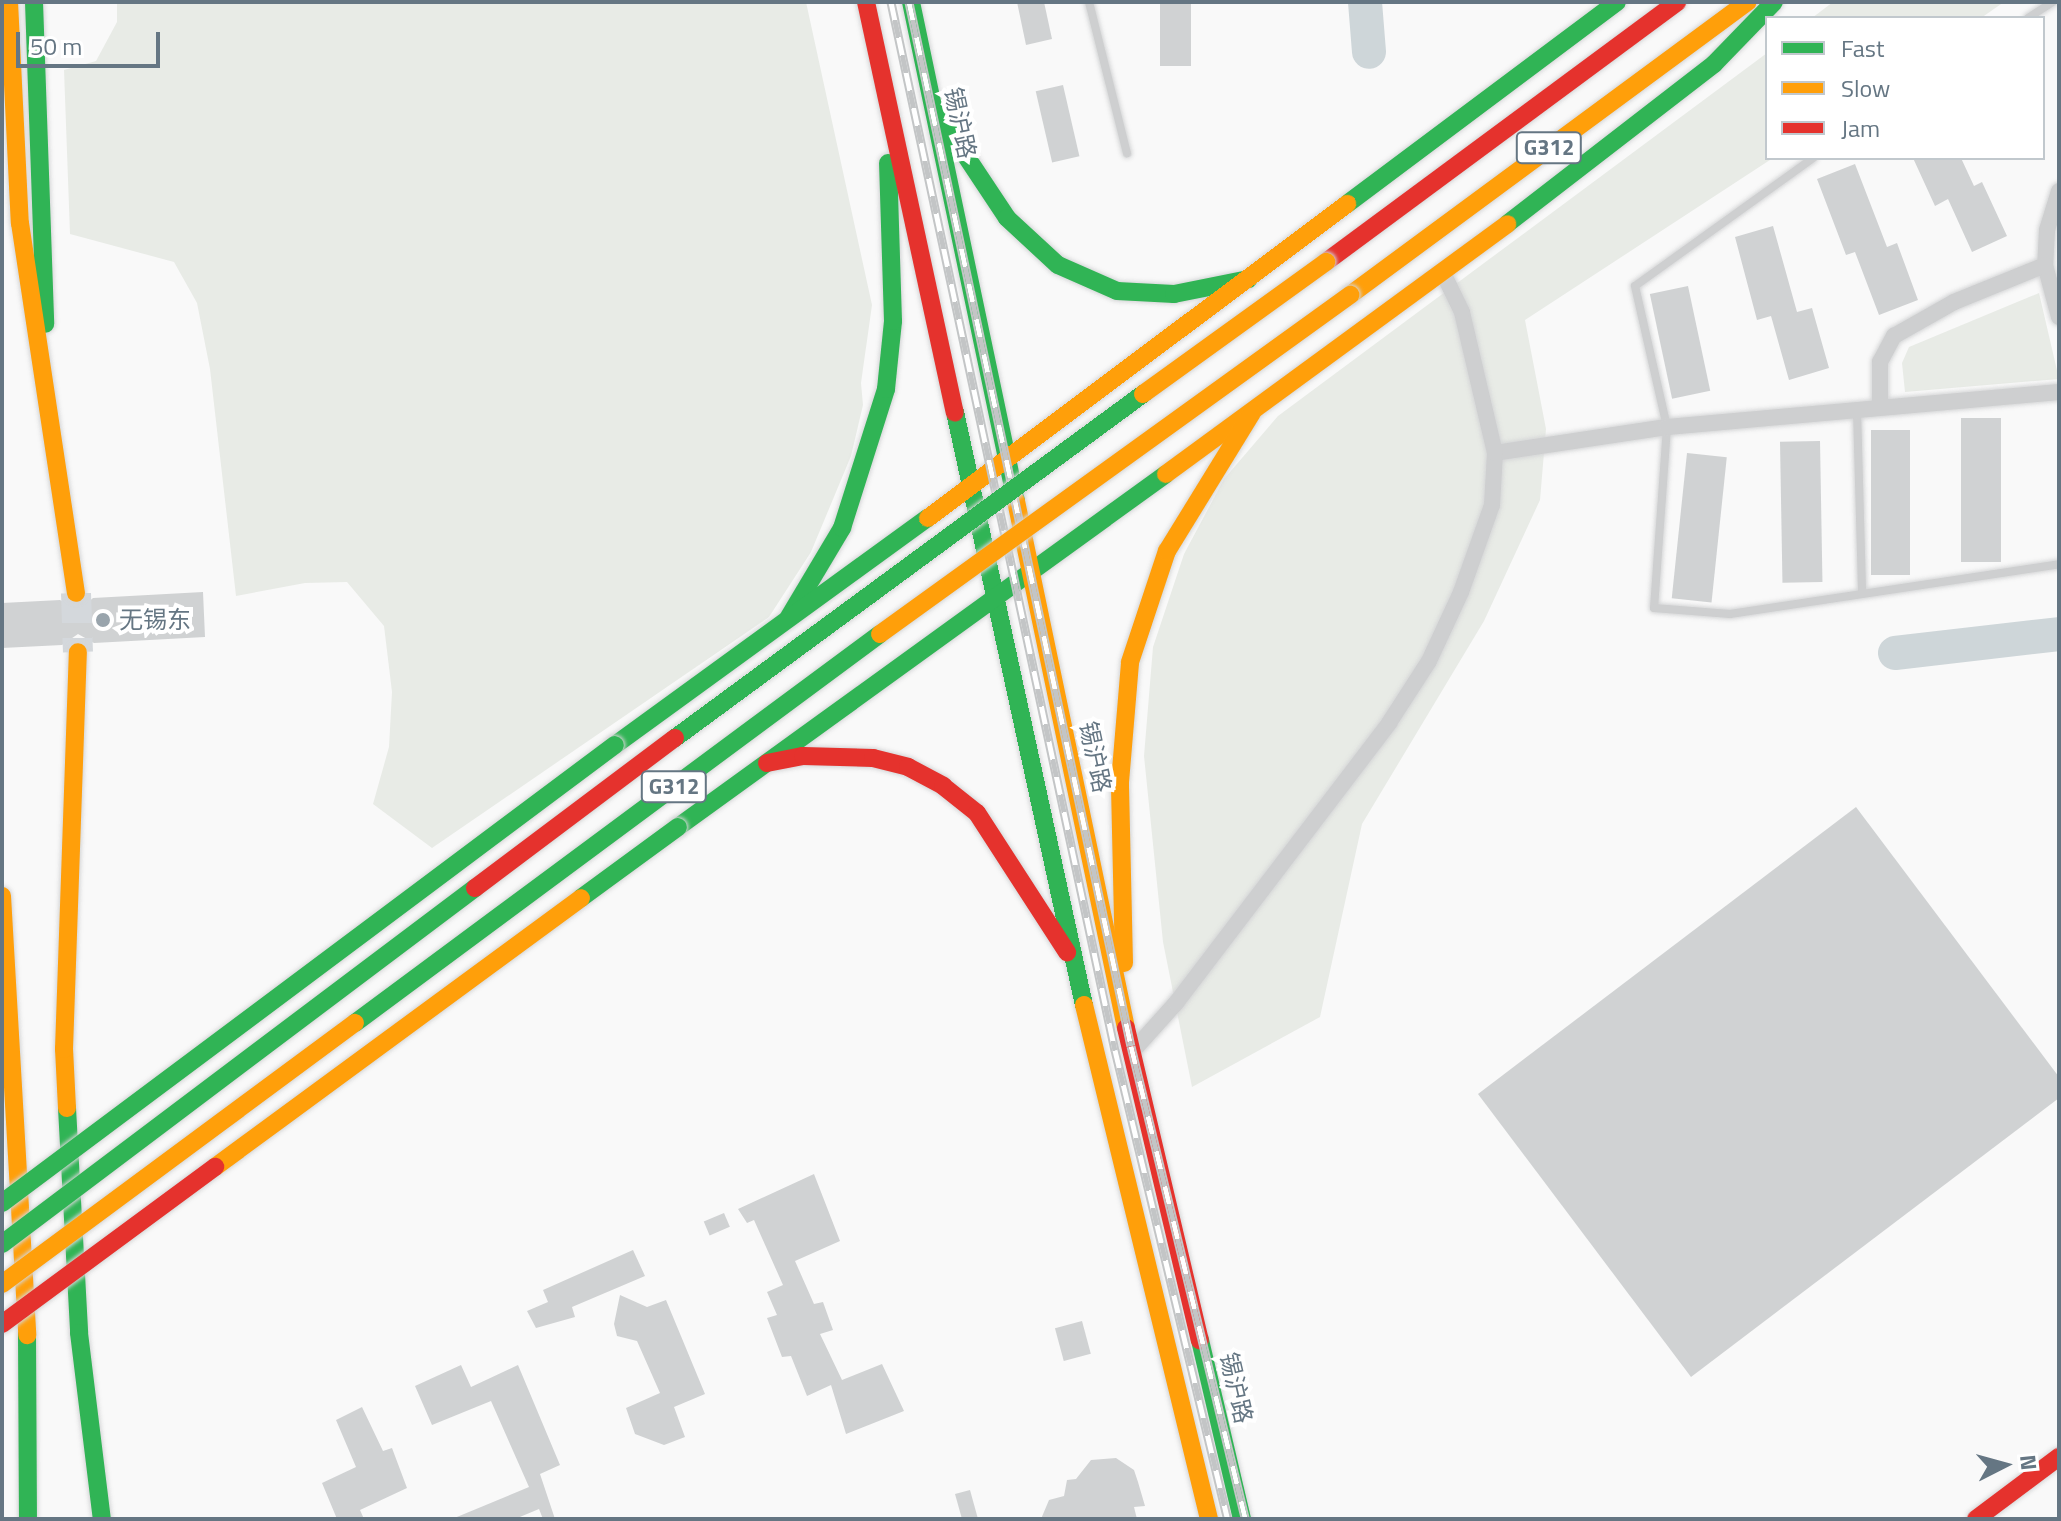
<!DOCTYPE html>
<html>
<head>
<meta charset="utf-8">
<style>
  body { margin:0 }
  #map { position:relative; width:2061px; height:1521px; overflow:hidden; background:#f9f9f9; font-family:"Titillium Web","Noto Sans SC",sans-serif }
  div>[style] { position:absolute }
  .green>* { inset:0; background:#e8ebe6 }
  .river>* { height:34px; margin:-17px; padding:0 17px; transform-origin:17px; border-radius:17px; background:#ced6d9 }
  .building>* { inset:0; background:#d0d2d3; transform-origin:0 0 }
  .highway-tunnel>* { height:30px; margin-top:-15px; transform-origin:0; background:repeating-linear-gradient(90deg,#d4d8dc 0 30px,transparent 0 45px) }
  .roads { filter:drop-shadow(0 0 2px #d5d6d7) drop-shadow(0 0 2px #d5d6d7) }
  .lane>* { height:8px; margin:-4px; padding:0 4px; transform-origin:4px; border-radius:4px; background:#cecfd0 }
  .street>* { height:16px; margin:-8px; padding:0 8px; transform-origin:8px; border-radius:8px; background:#cecfd0 }
  .fast>* { height:18px; margin:-9px; padding:0 9px; transform-origin:9px; border-radius:9px; background:#30b455 }
  .slow>* { height:18px; margin:-9px; padding:0 9px; transform-origin:9px; border-radius:9px; background:#ff9f0a }
  .jam>* { height:18px; margin:-9px; padding:0 9px; transform-origin:9px; border-radius:9px; background:#e5322d }
  .rail>* { height:9px; margin-top:-4.5px; transform-origin:0; background:repeating-linear-gradient(90deg,#fff 0 18px,#c3c5c6 0 36px); box-sizing:border-box; border-block:2px solid #c3c5c6 }
  .bridges { filter:drop-shadow(0 0 2px #d5d6d6) drop-shadow(0 0 2px #d5d6d6) }
  .fast-bridge>* { height:18px; margin:-9px; padding:0 9px; transform-origin:9px; border-radius:9px; background:#30b455 }
  .slow-bridge>* { height:18px; margin:-9px; padding:0 9px; transform-origin:9px; border-radius:9px; background:#ff9f0a }
  .jam-bridge>* { height:18px; margin:-9px; padding:0 9px; transform-origin:9px; border-radius:9px; background:#e5322d }
  .dots>* { width:22px; height:22px; translate:-50% -50%; box-sizing:border-box; border:4px solid #fff; border-radius:50% }
  span { translate:-50% -50%; white-space:nowrap; text-align:center; line-height:1.15; -webkit-text-stroke:8px #fff; paint-order:stroke }
  .shield-label span { padding:2px 6px; background:#fff; border:2px solid; border-radius:6px; -webkit-text-stroke-width:0 }
  .shield-label { font-size:22px; color:#657683; font-weight:700 }
  .street-label { font-size:24px; color:#657683 }
  .poi-label { font-size:24px; color:#657683 }
  .left { translate:0 -50%; text-align:left }
  .frame { position:absolute; inset:0; border:4px solid #657683; pointer-events:none }
  .legend { position:absolute; left:1765px; top:16px; width:280px; height:144px; box-sizing:border-box; background:#fff; border:2px solid #c1c8cd; margin:0; padding:10px 14px; list-style:none; font-size:24px; color:#657683 }
  .legend li { display:flex; align-items:center; gap:16px; height:40px }
  .legend b { width:40px; border:2px solid #c1c8cd }
  .north { position:absolute; left:1965px; top:1425px; width:80px; height:80px; -webkit-text-stroke:6px #fff; paint-order:stroke; rotate:84deg; font-size:22px; font-weight:700; line-height:32px; text-align:center; color:#657683 }
  .north::after { content:''; display:block; margin:auto; width:28px; height:36px; background:#657683; clip-path:polygon(50% 0,100% 100%,50% 72%,0 100%) }
  .scale { position:absolute; left:16px; top:32px; width:144px; height:36px; box-sizing:border-box; border:4px solid #657683; border-top:0; padding-left:10px; font-size:24px; line-height:28px; white-space:nowrap; color:#657683; -webkit-text-stroke:6px #fff; paint-order:stroke }
</style>
</head>
<body>
<div id="map">
  <div class="green">
    <i style="clip-path:polygon(117px 2px,806px 2px,872px 305px,861px 383px,863px 405px,851px 456px,811px 552px,769px 617px,432px 848px,373px 804px,389px 747px,392px 692px,384px 626px,347px 582px,305px 583px,236px 596px,210px 369px,197px 303px,174px 262px,70px 234px,64px 70px,96px 61px,117px 22px)"></i>
    <i style="clip-path:polygon(1833px 2px,2004px 2px,1981px 18px,1812px 18px)"></i>
    <i style="clip-path:polygon(1767px 53px,1767px 158px,1773px 158px,1525px 320px,1546px 429px,1540px 500px,1484px 621px,1362px 824px,1320px 1017px,1192px 1087px,1163px 942px,1144px 756px,1153px 647px,1184px 554px,1224px 479px,1278px 416px)"></i>
    <i style="clip-path:polygon(2039px 293px,2059px 379px,1905px 392px,1902px 363px,1909px 347px)"></i>
  </div>
  <div class="river">
    <i style="left:1365px;top:2px;width:50px;rotate:85.4deg"></i>
    <i style="left:1895px;top:653px;width:165px;rotate:-6.6deg"></i>
  </div>
  <div class="building">
    <i style="clip-path:polygon(1017px 2px,1044px 2px,1052px 39px,1026px 45px)"></i>
    <i style="left:1160px;top:2px;width:31px;height:64px"></i>
    <i style="left:1063px;top:85px;width:73px;height:28px;rotate:77deg"></i>
    <i style="clip-path:polygon(1913px 158px,1961px 158px,1974px 186px,1982px 182px,2007px 236px,1972px 252px,1948px 199px,1935px 206px)"></i>
    <i style="clip-path:polygon(1855px 164px,1887px 247px,1897px 243px,1918px 300px,1879px 315px,1855px 252px,1846px 255px,1817px 179px)"></i>
    <i style="clip-path:polygon(1773px 226px,1797px 312px,1812px 308px,1829px 368px,1789px 380px,1771px 316px,1757px 320px,1735px 237px)"></i>
    <i style="left:1688px;top:286px;width:107px;height:39px;rotate:78deg"></i>
    <i style="left:2001px;top:418px;width:144px;height:40px;rotate:90deg"></i>
    <i style="left:1871px;top:430px;width:39px;height:145px"></i>
    <i style="left:1820px;top:441px;width:141px;height:40px;rotate:89deg"></i>
    <i style="left:1687px;top:453px;width:40px;height:146px;rotate:6deg"></i>
    <i style="clip-path:polygon(203px 592px,205px 637px,94px 643px,78px 634px,62px 645px,2px 648px,2px 603px,60px 600px,78px 611px,93px 598px)"></i>
    <i style="clip-path:polygon(1856px 807px,2059px 1077px,2059px 1098px,1691px 1377px,1478px 1094px)"></i>
    <i style="clip-path:polygon(814px 1174px,840px 1241px,795px 1261px,814px 1304px,823px 1302px,833px 1330px,820px 1334px,842px 1380px,882px 1364px,904px 1411px,846px 1434px,831px 1385px,807px 1396px,791px 1356px,782px 1357px,767px 1318px,777px 1315px,767px 1292px,783px 1285px,754px 1220px,747px 1223px,738px 1209px)"></i>
    <i style="left:724px;top:1213px;width:15px;height:22px;rotate:67deg"></i>
    <i style="clip-path:polygon(633px 1250px,645px 1276px,572px 1307px,575px 1317px,536px 1328px,527px 1311px,548px 1302px,543px 1290px)"></i>
    <i style="clip-path:polygon(620px 1295px,647px 1307px,666px 1300px,705px 1394px,674px 1407px,685px 1437px,664px 1445px,635px 1434px,626px 1408px,660px 1393px,637px 1341px,617px 1336px,614px 1324px)"></i>
    <i style="left:1082px;top:1321px;width:34px;height:28px;rotate:75deg"></i>
    <i style="clip-path:polygon(461px 1365px,471px 1387px,518px 1365px,560px 1465px,540px 1474px,555px 1519px,543px 1519px,539px 1509px,515px 1519px,452px 1519px,529px 1487px,491px 1401px,432px 1425px,415px 1386px)"></i>
    <i style="clip-path:polygon(362px 1407px,383px 1451px,392px 1448px,407px 1488px,360px 1510px,364px 1519px,337px 1519px,322px 1483px,356px 1467px,336px 1420px)"></i>
    <i style="clip-path:polygon(1116px 1458px,1134px 1470px,1138px 1482px,1145px 1506px,1134px 1507px,1137px 1519px,1041px 1519px,1049px 1500px,1064px 1496px,1067px 1480px,1076px 1479px,1091px 1460px)"></i>
    <i style="clip-path:polygon(970px 1490px,978px 1519px,962px 1519px,955px 1494px)"></i>
  </div>
  <div class="highway-tunnel">
    <i style="left:76px;top:593px;width:59px;rotate:88.1deg"></i>
  </div>
  <div class="roads">
    <div class="lane">
      <i style="left:1089px;top:2px;width:156px;rotate:75.9deg"></i>
      <i style="left:2028px;top:18px;width:30px;rotate:-33deg"></i>
      <i style="left:1813px;top:158px;width:219px;rotate:144.3deg"></i>
      <i style="left:1635px;top:286px;width:145px;rotate:77.2deg"></i>
      <i style="left:1667px;top:427px;width:181px;rotate:94.1deg"></i>
      <i style="left:1654px;top:608px;width:76px;rotate:4.5deg"></i>
      <i style="left:1730px;top:614px;width:333px;rotate:-8.6deg"></i>
      <i style="left:1857px;top:410px;width:184px;rotate:88.4deg"></i>
    </div>
    <div class="street">
      <i style="left:2059px;top:191px;width:41px;rotate:107.1deg"></i>
      <i style="left:2047px;top:230px;width:35px;rotate:93deg"></i>
      <i style="left:2045px;top:265px;width:54px;rotate:74.9deg"></i>
      <i style="left:1880px;top:407px;width:45px;rotate:-90deg"></i>
      <i style="left:1880px;top:362px;width:30px;rotate:-62deg"></i>
      <i style="left:1894px;top:336px;width:69px;rotate:-29.5deg"></i>
      <i style="left:1954px;top:302px;width:98px;rotate:-22.1deg"></i>
      <i style="left:1495px;top:453px;width:174px;rotate:-8.6deg"></i>
      <i style="left:1667px;top:427px;width:394px;rotate:-5.1deg"></i>
      <i style="left:1132px;top:1052px;width:66px;rotate:-48.1deg"></i>
      <i style="left:1176px;top:1003px;width:352px;rotate:-52.7deg"></i>
      <i style="left:1389px;top:723px;width:74px;rotate:-57.2deg"></i>
      <i style="left:1429px;top:661px;width:76px;rotate:-65.1deg"></i>
      <i style="left:1461px;top:592px;width:92px;rotate:-70.4deg"></i>
      <i style="left:1492px;top:505px;width:52px;rotate:-86.7deg"></i>
      <i style="left:1495px;top:453px;width:145px;rotate:-103.2deg"></i>
      <i style="left:1462px;top:312px;width:43px;rotate:-116deg"></i>
    </div>
    <div class="fast">
      <i style="left:34px;top:2px;width:322px;rotate:88deg"></i>
      <i style="left:911px;top:2px;width:510px;rotate:78.12deg"></i>
      <i style="left:940px;top:117px;width:121px;rotate:56.4deg"></i>
      <i style="left:1007px;top:218px;width:69px;rotate:42.7deg"></i>
      <i style="left:1058px;top:265px;width:64px;rotate:23.8deg"></i>
      <i style="left:1117px;top:291px;width:57px;rotate:3deg"></i>
      <i style="left:1174px;top:294px;width:76px;rotate:-11.3deg"></i>
      <i style="left:1347px;top:204px;width:337px;rotate:-36.8deg"></i>
      <i style="left:1507px;top:224px;width:262px;rotate:-37.7deg"></i>
      <i style="left:1714px;top:64px;width:86px;rotate:-45.9deg"></i>
      <i style="left:955px;top:412px;width:607px;rotate:77.73deg"></i>
      <i style="left:789px;top:617px;width:104px;rotate:-59.2deg"></i>
      <i style="left:842px;top:528px;width:146px;rotate:-72.4deg"></i>
      <i style="left:886px;top:389px;width:68px;rotate:-84.1deg"></i>
      <i style="left:893px;top:321px;width:158px;rotate:-91.8deg"></i>
      <i style="left:615px;top:745px;width:387px;rotate:-36deg"></i>
      <i style="left:678px;top:827px;width:602px;rotate:-35.88deg"></i>
      <i style="left:67px;top:1108px;width:225px;rotate:86.9deg"></i>
      <i style="left:79px;top:1333px;width:187px;rotate:83deg"></i>
      <i style="left:27px;top:1335px;width:184px;rotate:89.7deg"></i>
      <i style="left:1200px;top:1340px;width:184px;rotate:76.8deg"></i>
    </div>
    <div class="slow">
      <i style="left:9px;top:2px;width:221px;rotate:87.2deg"></i>
      <i style="left:20px;top:223px;width:374px;rotate:81.4deg"></i>
      <i style="left:1350px;top:295px;width:494px;rotate:-36.4deg"></i>
      <i style="left:1166px;top:474px;width:423px;rotate:-36.2deg"></i>
      <i style="left:1016px;top:501px;width:538px;rotate:78.21deg"></i>
      <i style="left:928px;top:518px;width:524px;rotate:-36.85deg"></i>
      <i style="left:2px;top:896px;width:440px;rotate:86.7deg"></i>
      <i style="left:1124px;top:963px;width:181px;rotate:-91.3deg"></i>
      <i style="left:1120px;top:782px;width:120px;rotate:-85.2deg"></i>
      <i style="left:1130px;top:662px;width:117px;rotate:-71.6deg"></i>
      <i style="left:1167px;top:551px;width:162px;rotate:-58.4deg"></i>
      <i style="left:1084px;top:1005px;width:529px;rotate:76.33deg"></i>
      <i style="left:67px;top:1108px;width:59px;rotate:-92.9deg"></i>
      <i style="left:64px;top:1049px;width:397px;rotate:-88deg"></i>
    </div>
    <div class="jam">
      <i style="left:866px;top:2px;width:420px;rotate:77.8deg"></i>
      <i style="left:1326px;top:262px;width:437px;rotate:-36.5deg"></i>
      <i style="left:767px;top:763px;width:37px;rotate:-11deg"></i>
      <i style="left:803px;top:756px;width:70px;rotate:1.6deg"></i>
      <i style="left:873px;top:758px;width:36px;rotate:14deg"></i>
      <i style="left:908px;top:767px;width:40px;rotate:28deg"></i>
      <i style="left:943px;top:786px;width:43px;rotate:38.5deg"></i>
      <i style="left:977px;top:813px;width:166px;rotate:57.1deg"></i>
      <i style="left:1126px;top:1028px;width:321px;rotate:76.7deg"></i>
      <i style="left:1976px;top:1519px;width:104px;rotate:-36.8deg"></i>
    </div>
  </div>
  <div class="rail">
    <i style="left:891px;top:2px;width:1072px;rotate:77.94deg"></i>
    <i style="left:1115px;top:1050px;width:482px;rotate:76.5deg"></i>
    <i style="left:909px;top:2px;width:1067px;rotate:78deg"></i>
    <i style="left:1131px;top:1046px;width:487px;rotate:76.4deg"></i>
  </div>
  <div class="bridges">
    <div class="fast-bridge">
      <i style="left:675px;top:738px;width:581px;rotate:-36.32deg"></i>
      <i style="left:581px;top:898px;width:120px;rotate:-36.2deg"></i>
      <i style="left:355px;top:1023px;width:653px;rotate:-36.54deg"></i>
      <i style="left:2px;top:1203px;width:765px;rotate:-36.77deg"></i>
      <i style="left:2px;top:1244px;width:592px;rotate:-36.97deg"></i>
    </div>
    <div class="slow-bridge">
      <i style="left:1143px;top:394px;width:226px;rotate:-35.8deg"></i>
      <i style="left:880px;top:634px;width:580px;rotate:-35.8deg"></i>
      <i style="left:215px;top:1167px;width:454px;rotate:-36.3deg"></i>
      <i style="left:2px;top:1284px;width:439px;rotate:-36.5deg"></i>
    </div>
    <div class="jam-bridge">
      <i style="left:475px;top:888px;width:250px;rotate:-36.9deg"></i>
      <i style="left:2px;top:1324px;width:265px;rotate:-36.4deg"></i>
    </div>
  </div>
  <div class="dots">
    <i style="left:103px;top:620px;background:#99a4ac"></i>
  </div>
  <div class="shield-label">
    <span style="left:1549px;top:148px">G312</span>
    <span style="left:674px;top:787px">G312</span>
  </div>
  <div class="street-label">
    <span style="left:960px;top:123px;rotate:78deg">锡沪路</span>
    <span style="left:1095px;top:757px;rotate:78deg">锡沪路</span>
    <span style="left:1236px;top:1388px;rotate:77deg">锡沪路</span>
  </div>
  <div class="poi-label">
    <span class="left" style="left:119px;top:620px">无锡东</span>
  </div>
  <div class="frame"></div>
  <ul class="legend">
  <li><b style="height:10px;background:#30b455"></b>Fast</li>
  <li><b style="height:10px;background:#ff9f0a"></b>Slow</li>
  <li><b style="height:10px;background:#e5322d"></b>Jam</li>
  </ul>
  <div class="north">N</div>
  <div class="scale">50 m</div>
</div>
</body>
</html>
